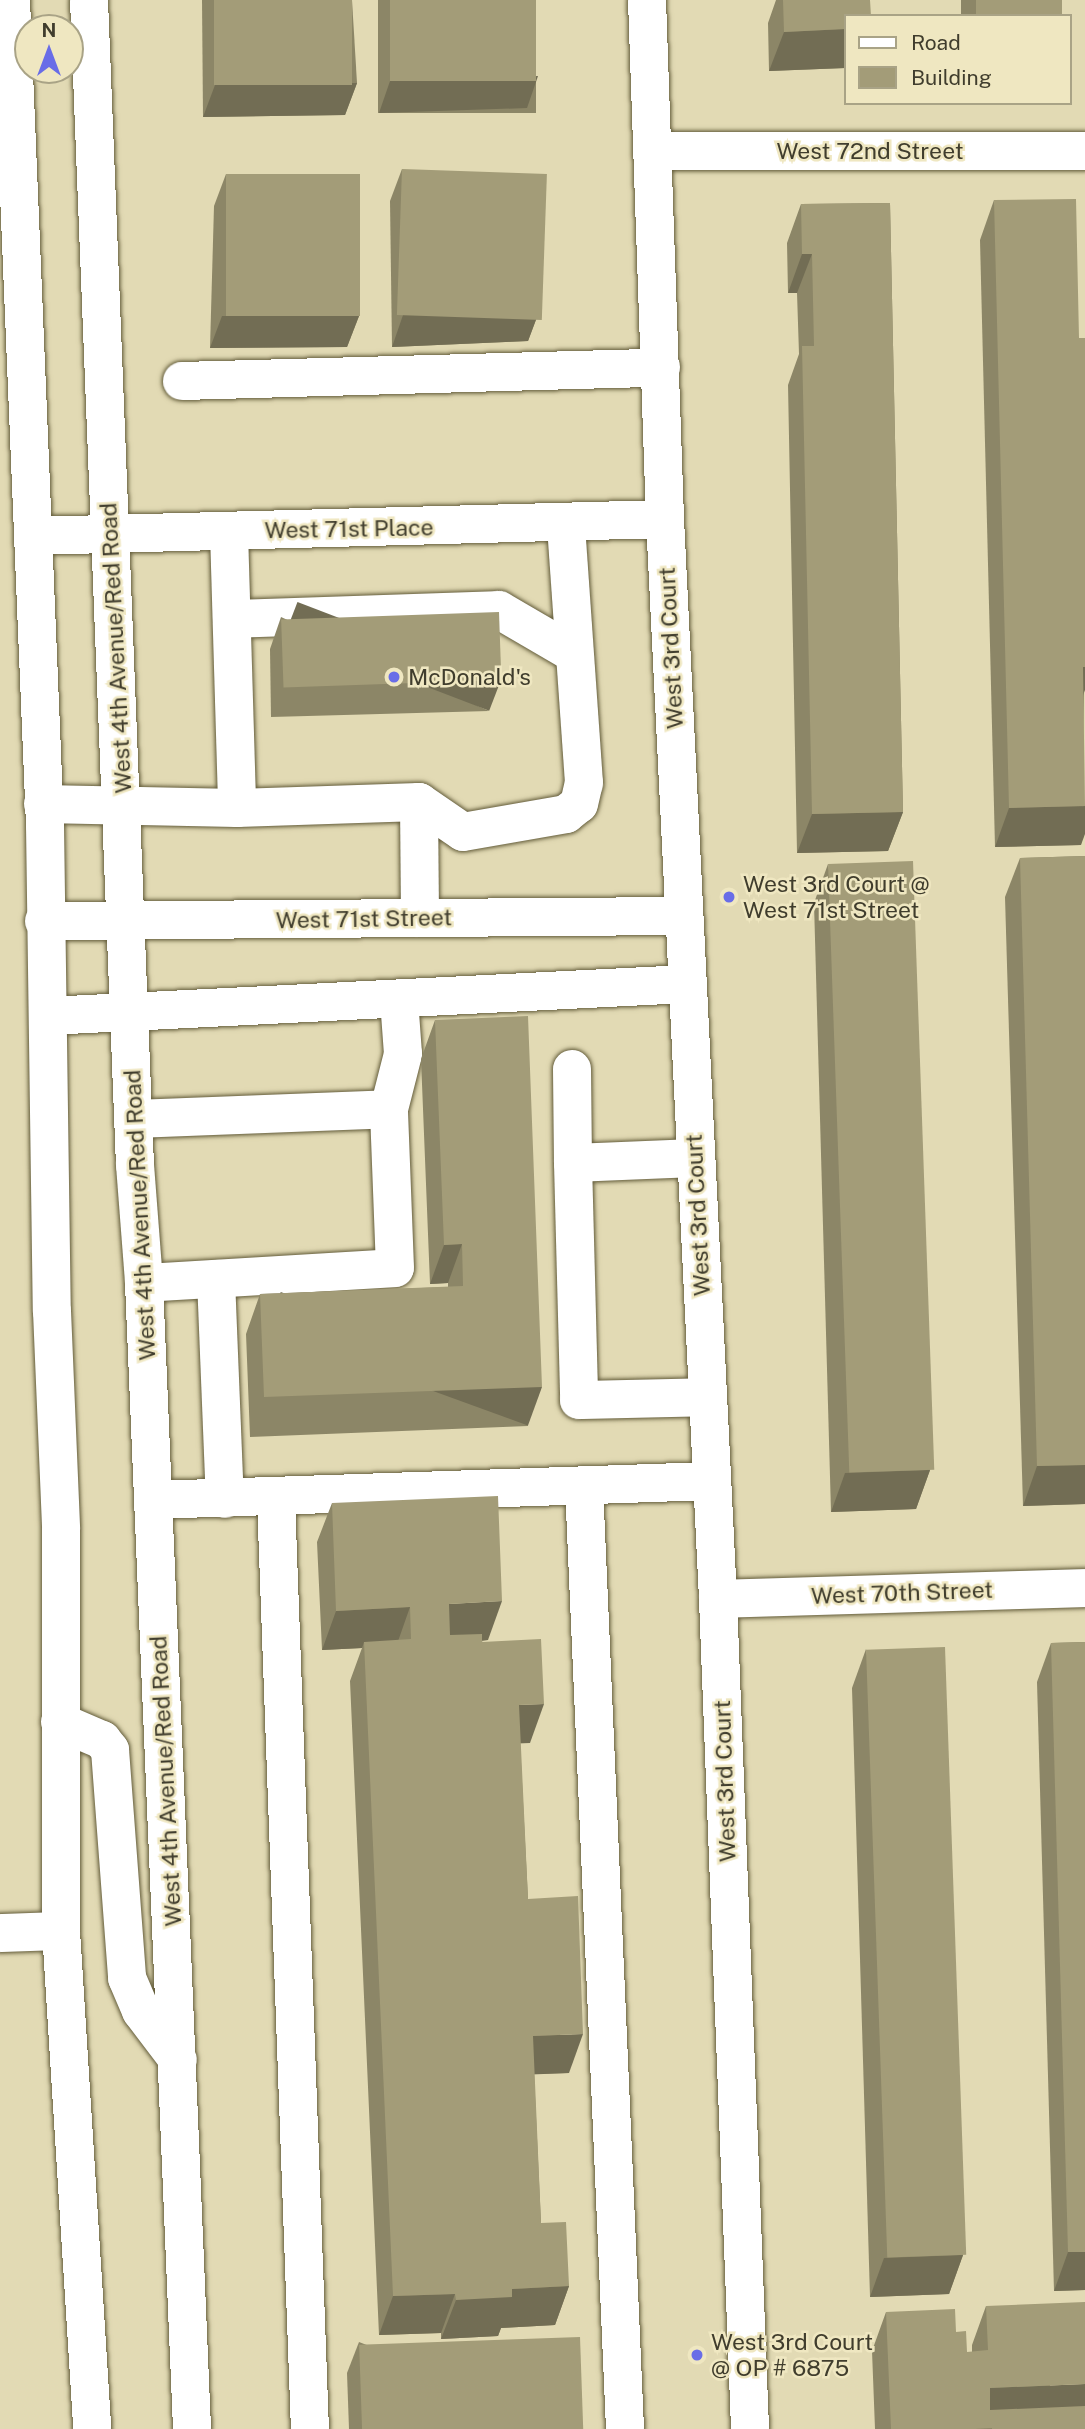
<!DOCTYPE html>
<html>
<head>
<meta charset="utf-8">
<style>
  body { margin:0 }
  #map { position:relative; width:1085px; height:2429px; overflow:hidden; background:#e2dab4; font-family:"Public Sans",sans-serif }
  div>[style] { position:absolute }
  .roads { filter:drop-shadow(0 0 2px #635c3a) drop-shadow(0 0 2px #635c3a) }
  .minor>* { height:38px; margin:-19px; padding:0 19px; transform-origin:19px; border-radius:19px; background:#fff }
  .major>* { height:38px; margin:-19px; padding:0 19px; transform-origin:19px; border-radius:19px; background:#fff }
  .wall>* { inset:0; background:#8c8667; transform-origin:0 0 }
  .shaded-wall>* { inset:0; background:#726d54; transform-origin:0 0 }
  .building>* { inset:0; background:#a39c78; transform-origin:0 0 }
  .dots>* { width:19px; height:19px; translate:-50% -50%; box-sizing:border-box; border:4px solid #efe7c1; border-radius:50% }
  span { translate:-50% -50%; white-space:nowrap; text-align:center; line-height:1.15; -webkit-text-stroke:5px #efe7c1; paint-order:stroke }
  .street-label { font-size:23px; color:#403d2d }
  .poi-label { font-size:23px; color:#403d2d }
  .left { translate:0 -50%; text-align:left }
  .legend { position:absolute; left:844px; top:14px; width:228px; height:91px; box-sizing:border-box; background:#efe7c1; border:2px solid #a9a386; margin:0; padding:9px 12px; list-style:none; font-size:21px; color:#403d2d }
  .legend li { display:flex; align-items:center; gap:14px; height:35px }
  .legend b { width:35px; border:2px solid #a9a386 }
  .north { position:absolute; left:14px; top:14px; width:70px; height:70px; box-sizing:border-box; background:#efe7c1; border:2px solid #a9a386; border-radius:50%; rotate:0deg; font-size:19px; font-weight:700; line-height:28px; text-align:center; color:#403d2d }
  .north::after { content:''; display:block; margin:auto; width:24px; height:32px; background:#696de7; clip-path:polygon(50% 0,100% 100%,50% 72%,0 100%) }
</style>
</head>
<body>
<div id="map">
  <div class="roads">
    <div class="minor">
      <i style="left:647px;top:0;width:519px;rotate:88.01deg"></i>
      <i style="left:665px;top:519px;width:1081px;rotate:87.19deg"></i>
      <i style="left:718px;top:1599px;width:831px;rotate:87.79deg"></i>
      <i style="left:654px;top:151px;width:431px"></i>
      <i style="left:182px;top:381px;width:479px;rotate:-1.6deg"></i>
      <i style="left:229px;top:532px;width:276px;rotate:88.3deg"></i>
      <i style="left:33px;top:536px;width:632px;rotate:-1.54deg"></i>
      <i style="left:232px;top:619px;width:267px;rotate:-1.9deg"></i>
      <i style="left:499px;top:610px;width:86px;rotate:30.2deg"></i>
      <i style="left:419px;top:802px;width:116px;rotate:89.5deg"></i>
      <i style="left:43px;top:804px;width:194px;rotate:1.2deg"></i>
      <i style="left:237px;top:808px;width:182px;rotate:-1.9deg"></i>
      <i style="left:419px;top:802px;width:53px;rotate:34.3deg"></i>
      <i style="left:463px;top:832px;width:105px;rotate:-9.9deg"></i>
      <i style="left:566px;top:814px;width:16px;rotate:-38deg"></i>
      <i style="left:579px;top:804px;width:22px;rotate:-77deg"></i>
      <i style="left:584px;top:783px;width:261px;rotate:-94deg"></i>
      <i style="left:44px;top:921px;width:639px;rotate:-0.45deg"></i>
      <i style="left:48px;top:1016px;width:639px;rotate:-2.87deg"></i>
      <i style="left:572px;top:1069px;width:94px;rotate:89.4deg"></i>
      <i style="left:573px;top:1163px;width:122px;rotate:-2.3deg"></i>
      <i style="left:134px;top:1119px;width:255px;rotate:-2.2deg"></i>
      <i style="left:573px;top:1163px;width:237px;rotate:88.5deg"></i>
      <i style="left:579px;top:1400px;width:129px;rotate:-1.3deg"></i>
      <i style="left:216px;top:1279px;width:220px;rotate:87.7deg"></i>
      <i style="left:144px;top:1283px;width:251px;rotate:-3.4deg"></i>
      <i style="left:395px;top:1268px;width:159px;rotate:-92.2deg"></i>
      <i style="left:389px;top:1109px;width:57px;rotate:-75.7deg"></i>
      <i style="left:403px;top:1054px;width:54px;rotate:-94.2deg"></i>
      <i style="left:584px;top:1486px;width:944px;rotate:87.51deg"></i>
      <i style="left:276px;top:1499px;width:931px;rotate:87.91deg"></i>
      <i style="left:153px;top:1500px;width:559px;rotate:-1.95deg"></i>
      <i style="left:718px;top:1599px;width:367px;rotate:-1.7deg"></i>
      <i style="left:0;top:1933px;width:61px;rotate:-1.9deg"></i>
    </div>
    <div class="major">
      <i style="left:11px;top:0;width:826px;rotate:87.64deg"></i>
      <i style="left:45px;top:825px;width:486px;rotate:89.2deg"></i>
      <i style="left:52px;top:1311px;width:218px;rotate:87.6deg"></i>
      <i style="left:61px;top:1529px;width:402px;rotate:90deg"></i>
      <i style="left:61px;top:1931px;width:499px;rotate:86.4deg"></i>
      <i style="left:89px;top:0;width:1166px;rotate:87.74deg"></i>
      <i style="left:135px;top:1165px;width:118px;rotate:85.6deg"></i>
      <i style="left:144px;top:1283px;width:1147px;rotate:87.6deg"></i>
      <i style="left:60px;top:1722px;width:46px;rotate:23.2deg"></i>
      <i style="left:102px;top:1740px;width:13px;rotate:51deg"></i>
      <i style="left:110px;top:1750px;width:229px;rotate:85.7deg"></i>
      <i style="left:127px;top:1978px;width:36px;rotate:67deg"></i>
      <i style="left:141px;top:2011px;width:61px;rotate:52.9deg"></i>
    </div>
  </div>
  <div class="wall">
    <i style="clip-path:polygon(202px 0,352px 0,357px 83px,345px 115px,203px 117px)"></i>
    <i style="left:378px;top:0;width:158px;height:113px"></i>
    <i style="clip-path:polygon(776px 0,870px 0,845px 16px,845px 68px,769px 71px,768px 23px)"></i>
    <i style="left:961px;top:0;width:101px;height:16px"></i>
    <i style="clip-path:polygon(402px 169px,540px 309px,528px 341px,392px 347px,390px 201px)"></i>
    <i style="clip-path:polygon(226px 174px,359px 316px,347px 347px,210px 348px,214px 206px)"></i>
    <i style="clip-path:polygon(994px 200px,1084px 692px,1081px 845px,995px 847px,980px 240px)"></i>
    <i style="clip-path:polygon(890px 203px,903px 812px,888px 851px,797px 853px,788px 385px,799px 354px,797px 293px,788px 293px,787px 243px,801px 204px)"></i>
    <i style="clip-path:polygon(281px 617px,489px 711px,271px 717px,270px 649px)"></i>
    <i style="clip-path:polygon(1085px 856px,1085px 1504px,1023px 1506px,1005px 897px,1020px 858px)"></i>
    <i style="clip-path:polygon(828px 864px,930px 1470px,916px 1509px,831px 1512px,814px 903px)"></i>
    <i style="clip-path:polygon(435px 1020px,528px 1426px,250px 1437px,246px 1334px,260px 1294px,448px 1287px,448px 1283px,430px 1284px,421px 1059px)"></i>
    <i style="clip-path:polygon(332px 1503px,488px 1640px,482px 1641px,530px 1743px,520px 1743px,528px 1899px,569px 2073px,534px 2074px,541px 2223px,569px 2286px,555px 2325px,501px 2328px,498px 2336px,441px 2339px,441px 2333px,379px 2335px,350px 1681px,362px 1648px,322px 1650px,317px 1542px)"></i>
    <i style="clip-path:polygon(1085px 1642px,1085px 2290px,1054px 2291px,1037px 1682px,1051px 1643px)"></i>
    <i style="clip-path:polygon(866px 1649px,963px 2255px,949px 2294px,870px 2297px,852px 1688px)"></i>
    <i style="clip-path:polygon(986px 2306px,1085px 2429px,875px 2429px,872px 2351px,886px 2312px,956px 2332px,967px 2352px,972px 2352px,972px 2345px)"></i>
    <i style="clip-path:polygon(359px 2342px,583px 2429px,349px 2429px,347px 2373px)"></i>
  </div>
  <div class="shaded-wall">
    <i style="clip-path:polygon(845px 29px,845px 68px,769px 71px,784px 32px)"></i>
    <i style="clip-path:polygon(538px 76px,527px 108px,379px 113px,390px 81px)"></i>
    <i style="clip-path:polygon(357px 83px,345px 115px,203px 117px,215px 85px)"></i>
    <i style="clip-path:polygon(802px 254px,812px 254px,797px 293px,788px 293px)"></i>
    <i style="clip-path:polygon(540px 309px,528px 341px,392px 347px,403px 315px)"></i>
    <i style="clip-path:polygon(222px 316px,359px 316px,347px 347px,210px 348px)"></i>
    <i style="clip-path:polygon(1083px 667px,1085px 667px,1085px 690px,1079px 706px)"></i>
    <i style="left:501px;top:680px;width:33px;height:218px;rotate:111deg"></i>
    <i style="clip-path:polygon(1085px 806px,1085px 834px,1081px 845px,995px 847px,1009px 808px)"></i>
    <i style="clip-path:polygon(903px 812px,888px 851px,797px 853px,812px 814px)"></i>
    <i style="clip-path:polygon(462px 1244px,448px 1283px,430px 1284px,444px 1245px)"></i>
    <i style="left:542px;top:1387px;width:41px;height:278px;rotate:110deg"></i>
    <i style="clip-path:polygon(1085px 1465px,1085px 1504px,1023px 1506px,1037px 1466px)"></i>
    <i style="clip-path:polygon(930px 1470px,916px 1509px,831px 1512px,845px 1473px)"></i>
    <i style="clip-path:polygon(502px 1601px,488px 1640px,434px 1643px,449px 1604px)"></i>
    <i style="clip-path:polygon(410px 1607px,396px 1647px,364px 1642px,362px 1648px,322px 1650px,336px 1611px)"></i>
    <i style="clip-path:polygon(544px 1704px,530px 1743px,504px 1744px,519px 1705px)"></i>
    <i style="clip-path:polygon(583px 2034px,569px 2073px,518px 2075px,533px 2036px)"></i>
    <i style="clip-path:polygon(1068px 2252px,1085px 2252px,1085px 2290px,1054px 2291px)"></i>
    <i style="clip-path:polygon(963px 2255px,949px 2294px,870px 2297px,884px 2258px)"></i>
    <i style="clip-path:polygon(569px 2286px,555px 2325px,501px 2328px,498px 2336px,441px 2339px,456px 2300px,512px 2289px)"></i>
    <i style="clip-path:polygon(455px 2294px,441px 2333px,379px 2335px,393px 2296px)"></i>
    <i style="clip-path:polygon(1085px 2384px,1085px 2422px,975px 2427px,990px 2388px)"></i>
  </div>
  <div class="building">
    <i style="left:214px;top:0;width:138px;height:85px"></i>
    <i style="left:390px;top:0;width:146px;height:81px"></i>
    <i style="clip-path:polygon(783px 0,870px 0,871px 16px,845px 16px,845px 29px,784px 32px)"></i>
    <i style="left:976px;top:0;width:86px;height:16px"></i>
    <i style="left:402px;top:169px;width:145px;height:146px;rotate:2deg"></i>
    <i style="left:226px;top:174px;width:134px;height:142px"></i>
    <i style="clip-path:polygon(1076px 199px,1079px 338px,1085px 338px,1085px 667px,1083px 667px,1085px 806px,1009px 808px,994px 200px)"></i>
    <i style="clip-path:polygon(890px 203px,903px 812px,812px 814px,802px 346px,814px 346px,812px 254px,802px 254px,801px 204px)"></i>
    <i style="left:499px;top:612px;width:68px;height:218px;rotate:88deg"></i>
    <i style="clip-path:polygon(1085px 856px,1085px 1465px,1037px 1466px,1020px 858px)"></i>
    <i style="left:913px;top:861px;width:609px;height:85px;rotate:88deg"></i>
    <i style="clip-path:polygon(528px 1016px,542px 1387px,264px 1397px,260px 1294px,463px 1286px,462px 1244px,444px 1245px,435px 1020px)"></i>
    <i style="clip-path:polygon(498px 1496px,502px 1601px,449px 1604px,450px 1635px,482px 1634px,482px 1642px,541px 1639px,544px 1704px,519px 1705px,528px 1899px,578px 1896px,583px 2034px,533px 2036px,541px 2223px,566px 2222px,569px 2286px,512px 2289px,512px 2297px,456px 2300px,455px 2294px,393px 2296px,364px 1642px,411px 1639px,410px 1607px,336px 1611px,332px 1503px)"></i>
    <i style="clip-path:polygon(1085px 1642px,1085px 2252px,1068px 2252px,1051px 1643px)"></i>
    <i style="left:945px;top:1647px;width:608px;height:79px;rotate:88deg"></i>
    <i style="clip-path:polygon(1085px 2302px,1085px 2384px,990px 2388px,990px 2410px,1085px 2406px,1085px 2429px,992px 2429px,992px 2428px,975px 2429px,891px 2429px,886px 2312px,955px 2309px,956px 2332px,966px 2331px,967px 2352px,988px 2350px,986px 2306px)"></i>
    <i style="left:580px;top:2337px;width:92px;height:221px;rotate:88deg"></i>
  </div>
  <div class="dots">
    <i style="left:394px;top:677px;background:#696de7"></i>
    <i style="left:729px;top:897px;background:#696de7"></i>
    <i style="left:697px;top:2355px;background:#696de7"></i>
  </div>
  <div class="street-label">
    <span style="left:870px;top:151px">West 72nd Street</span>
    <span style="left:349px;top:529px;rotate:-1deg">West 71st Place</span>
    <span style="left:116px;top:648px;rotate:-93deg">West 4th Avenue/Red Road</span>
    <span style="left:671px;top:648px;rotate:-93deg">West 3rd Court</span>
    <span style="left:364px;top:919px;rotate:-1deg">West 71st Street</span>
    <span style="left:140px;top:1215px;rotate:-93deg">West 4th Avenue/Red Road</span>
    <span style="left:698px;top:1215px;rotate:-93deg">West 3rd Court</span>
    <span style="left:902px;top:1593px;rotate:-2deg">West 70th Street</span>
    <span style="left:166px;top:1781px;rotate:-93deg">West 4th Avenue/Red Road</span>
    <span style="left:725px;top:1781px;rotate:-92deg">West 3rd Court</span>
  </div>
  <div class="poi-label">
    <span class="left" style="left:408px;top:677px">McDonald's</span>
    <span class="left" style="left:743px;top:897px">West 3rd Court @<br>West 71st Street</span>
    <span class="left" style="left:711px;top:2355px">West 3rd Court<br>@ OP # 6875</span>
  </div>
  <ul class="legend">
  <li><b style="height:9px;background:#fff"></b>Road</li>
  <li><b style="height:19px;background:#a39c78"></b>Building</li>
  </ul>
  <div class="north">N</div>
</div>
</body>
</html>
